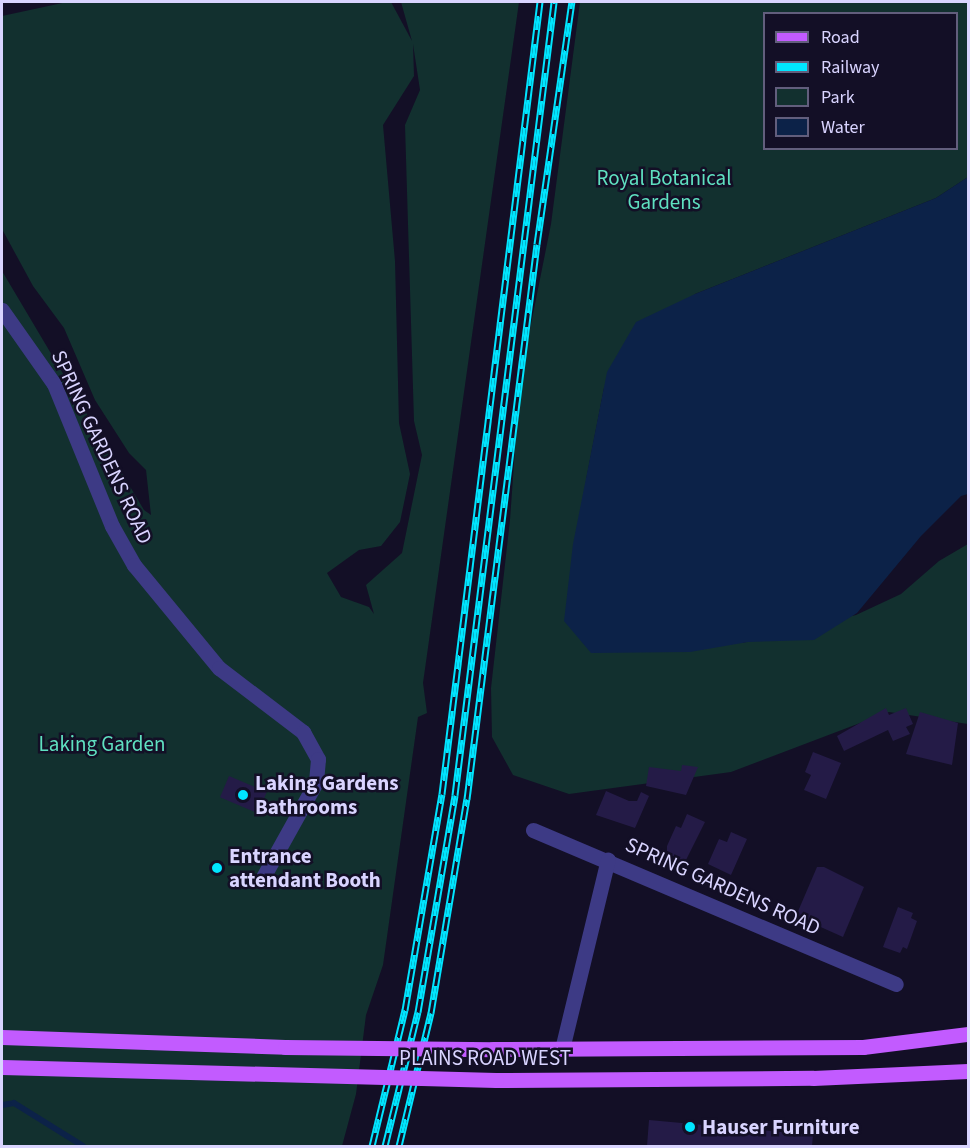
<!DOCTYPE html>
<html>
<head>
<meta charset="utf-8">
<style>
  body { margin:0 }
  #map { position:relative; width:970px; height:1148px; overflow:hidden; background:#130f26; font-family:"Source Sans 3",sans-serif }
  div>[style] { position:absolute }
  .green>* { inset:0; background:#12302f }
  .water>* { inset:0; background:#0c2248 }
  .stream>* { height:6px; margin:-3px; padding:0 3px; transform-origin:3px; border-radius:3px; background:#0c2248 }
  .building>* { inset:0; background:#241b47; transform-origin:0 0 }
  .minor>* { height:15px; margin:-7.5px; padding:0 7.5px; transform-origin:7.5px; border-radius:7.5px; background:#3d3a85 }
  .primary>* { height:15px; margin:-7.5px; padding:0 7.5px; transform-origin:7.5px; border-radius:7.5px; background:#c25bff }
  .rail>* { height:7px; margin-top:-3.5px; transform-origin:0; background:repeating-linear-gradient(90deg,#130f26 0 14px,#00e5ff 0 28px); box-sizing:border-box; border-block:2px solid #00e5ff }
  .primary-bridge>* { height:15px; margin:-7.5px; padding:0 7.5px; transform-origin:7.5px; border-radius:7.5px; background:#c25bff }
  .dots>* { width:16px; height:16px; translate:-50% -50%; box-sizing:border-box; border:3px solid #130f26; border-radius:50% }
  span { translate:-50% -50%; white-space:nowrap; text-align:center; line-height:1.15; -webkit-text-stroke:5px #130f26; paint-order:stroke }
  .park-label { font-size:21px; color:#5fe0c0 }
  .street-label { font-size:21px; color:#d9d4ff }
  .poi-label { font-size:21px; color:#d9d4ff; font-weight:700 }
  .left { translate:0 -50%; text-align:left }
  .frame { position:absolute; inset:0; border:3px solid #d9d4ff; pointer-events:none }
  .legend { position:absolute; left:763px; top:12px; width:195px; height:138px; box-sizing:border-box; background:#130f26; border:2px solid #625e7d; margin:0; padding:8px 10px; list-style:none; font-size:18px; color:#d9d4ff }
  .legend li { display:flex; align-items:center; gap:12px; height:30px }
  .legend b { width:30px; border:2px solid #625e7d }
</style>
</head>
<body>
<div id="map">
  <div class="green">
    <i style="clip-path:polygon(evenodd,67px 2px,391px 2px,412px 41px,401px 2px,519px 2px,423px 683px,427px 713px,418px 717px,383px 965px,366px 1015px,356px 1094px,342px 1146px,2px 1146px,2px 271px,144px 510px,151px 515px,146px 470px,129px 453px,95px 400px,64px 328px,33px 286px,2px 229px,2px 16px,67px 2px,413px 44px,420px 90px,405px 125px,414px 421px,422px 455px,402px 553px,366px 585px,374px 614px,369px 607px,341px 597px,327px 573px,359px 550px,381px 546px,400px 522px,410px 474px,399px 423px,395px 261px,383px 125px,414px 76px,413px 44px)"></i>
    <i style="clip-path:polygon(evenodd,580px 2px,968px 2px,968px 177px,936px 198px,695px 294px,604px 388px,586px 480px,742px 643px,856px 615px,901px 594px,939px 561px,968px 544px,968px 724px,889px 712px,731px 772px,569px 794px,513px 775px,492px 737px,491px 688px,510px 520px,520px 379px,551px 224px,580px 2px,764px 14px,956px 14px,956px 148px,764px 148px,764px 14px)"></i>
  </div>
  <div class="water">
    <i style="clip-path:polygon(968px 177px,968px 494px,961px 496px,921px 536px,857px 613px,814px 640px,748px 642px,690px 652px,591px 653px,564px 621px,573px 544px,607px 372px,636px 322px,695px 294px,936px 198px)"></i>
  </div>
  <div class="stream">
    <i style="left:2px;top:1105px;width:12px;rotate:-9deg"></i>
    <i style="left:14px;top:1103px;width:81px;rotate:31.9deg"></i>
  </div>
  <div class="building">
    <i style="clip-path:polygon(886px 708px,889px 715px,906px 708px,913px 724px,906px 727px,910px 734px,893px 741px,888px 730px,844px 751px,837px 736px)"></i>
    <i style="clip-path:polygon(920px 712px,958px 723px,952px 765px,906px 754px)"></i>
    <i style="clip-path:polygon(813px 752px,841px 763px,826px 799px,804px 790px,811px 775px,805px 772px)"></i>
    <i style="clip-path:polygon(682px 765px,698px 767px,686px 795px,646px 786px,649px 767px,681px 771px)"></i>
    <i style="left:229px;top:776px;width:41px;height:23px;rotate:23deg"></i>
    <i style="clip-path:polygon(606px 791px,629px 801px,637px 801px,641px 792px,649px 796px,635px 828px,596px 815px)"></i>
    <i style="clip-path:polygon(687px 814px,705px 822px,685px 862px,667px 853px,667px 846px,676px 826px,681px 828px)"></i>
    <i style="clip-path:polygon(731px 832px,747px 839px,731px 875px,708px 864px,719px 839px,727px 842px)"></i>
    <i style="clip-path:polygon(817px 867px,824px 867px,864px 887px,843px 937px,796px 916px)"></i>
    <i style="clip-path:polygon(898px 907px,913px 913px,911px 918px,917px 921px,907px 949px,903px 947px,900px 953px,883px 947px)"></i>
    <i style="clip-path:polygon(649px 1120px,813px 1135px,812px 1146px,647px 1146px)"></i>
  </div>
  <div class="minor">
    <i style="left:2px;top:310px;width:90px;rotate:54.9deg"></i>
    <i style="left:54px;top:384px;width:153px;rotate:67.8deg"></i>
    <i style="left:112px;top:526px;width:45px;rotate:60.6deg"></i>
    <i style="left:134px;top:565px;width:134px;rotate:50.5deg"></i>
    <i style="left:219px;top:668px;width:106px;rotate:37.3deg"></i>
    <i style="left:303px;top:732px;width:31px;rotate:61deg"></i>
    <i style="left:318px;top:759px;width:23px;rotate:95deg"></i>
    <i style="left:316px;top:782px;width:113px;rotate:119.1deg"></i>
    <i style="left:533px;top:830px;width:394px;rotate:23deg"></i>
    <i style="left:562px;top:1049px;width:195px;rotate:-76.4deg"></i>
  </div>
  <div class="primary">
    <i style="left:493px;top:1049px;width:370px;rotate:-0.3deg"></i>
    <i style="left:863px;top:1047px;width:106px;rotate:-7.1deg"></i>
    <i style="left:496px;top:1080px;width:317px;rotate:-0.4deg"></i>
    <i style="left:813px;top:1078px;width:155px;rotate:-2.6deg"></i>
  </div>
  <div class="rail">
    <i style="left:372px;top:1146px;width:140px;rotate:-76.4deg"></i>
    <i style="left:405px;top:1010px;width:219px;rotate:-80.3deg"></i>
    <i style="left:442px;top:794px;width:798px;rotate:-82.95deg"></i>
    <i style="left:385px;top:1146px;width:138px;rotate:-76.2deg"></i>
    <i style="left:418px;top:1012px;width:220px;rotate:-80.3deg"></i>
    <i style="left:455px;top:795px;width:799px;rotate:-82.88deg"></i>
    <i style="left:399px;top:1146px;width:137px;rotate:-76.5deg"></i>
    <i style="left:431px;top:1013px;width:217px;rotate:-80.5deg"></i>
    <i style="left:467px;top:799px;width:559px;rotate:-82.81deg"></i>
    <i style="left:537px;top:244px;width:245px;rotate:-81.8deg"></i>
  </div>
  <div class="primary-bridge">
    <i style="left:2px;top:1037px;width:283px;rotate:2deg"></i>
    <i style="left:285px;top:1047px;width:208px;rotate:0.6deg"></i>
    <i style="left:2px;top:1067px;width:494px;rotate:1.5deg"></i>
  </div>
  <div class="dots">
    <i style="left:243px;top:795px;background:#00e5ff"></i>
    <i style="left:217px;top:868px;background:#00e5ff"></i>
    <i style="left:690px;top:1127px;background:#00e5ff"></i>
  </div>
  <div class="park-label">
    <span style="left:664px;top:190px">Royal Botanical<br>Gardens</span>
    <span style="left:102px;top:744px">Laking Garden</span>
  </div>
  <div class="street-label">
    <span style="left:102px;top:447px;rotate:65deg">SPRING GARDENS ROAD</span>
    <span style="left:723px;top:886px;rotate:24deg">SPRING GARDENS ROAD</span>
    <span style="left:485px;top:1058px">PLAINS ROAD WEST</span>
  </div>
  <div class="poi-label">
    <span class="left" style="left:255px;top:795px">Laking Gardens<br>Bathrooms</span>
    <span class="left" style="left:229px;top:868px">Entrance<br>attendant Booth</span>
    <span class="left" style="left:702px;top:1127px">Hauser Furniture</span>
  </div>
  <div class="frame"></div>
  <ul class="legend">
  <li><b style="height:8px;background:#c25bff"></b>Road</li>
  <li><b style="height:8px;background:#00e5ff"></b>Railway</li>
  <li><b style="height:16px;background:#12302f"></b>Park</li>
  <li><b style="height:16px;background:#0c2248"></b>Water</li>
  </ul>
</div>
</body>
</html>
